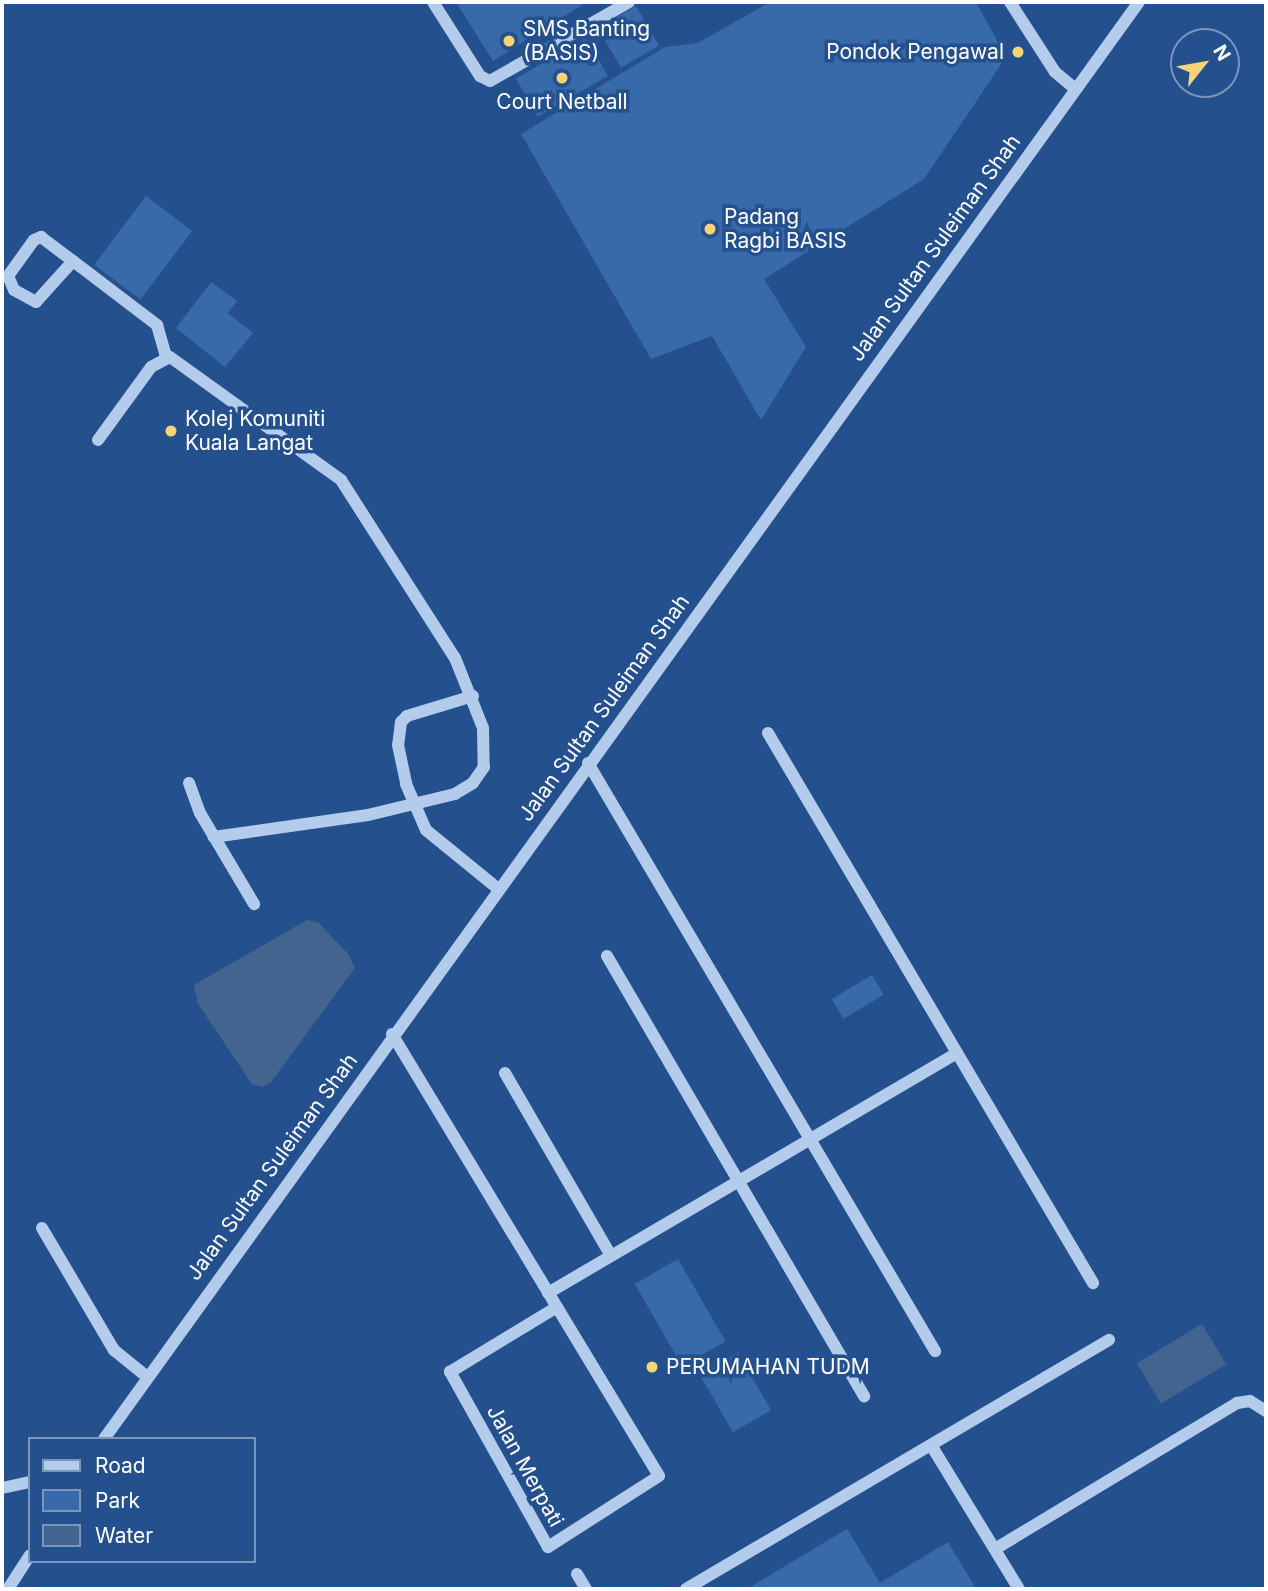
<!DOCTYPE html>
<html>
<head>
<meta charset="utf-8">
<style>
  body { margin:0 }
  #map { position:relative; width:1268px; height:1591px; overflow:hidden; background:#24508e; font-family:Inter,sans-serif }
  div>[style] { position:absolute }
  .green>* { inset:0; background:#386aaa; transform-origin:0 0 }
  .water>* { inset:0; background:#446490; transform-origin:0 0 }
  .minor>* { height:12px; margin:-6px; padding:0 6px; transform-origin:6px; border-radius:6px; background:#b4cceb }
  .dots>* { width:19px; height:19px; translate:-50% -50%; box-sizing:border-box; border:4px solid #24508e; border-radius:50% }
  span { translate:-50% -50%; white-space:nowrap; text-align:center; line-height:1.15; -webkit-text-stroke:7px #24508e; paint-order:stroke }
  .poi-label { font-size:21px; color:#fff }
  .left { translate:0 -50%; text-align:left }
  .right { translate:-100% -50%; text-align:right }
  .street-label { font-size:21px; color:#fff }
  .frame { position:absolute; inset:0; border:4px solid #fff; pointer-events:none }
  .legend { position:absolute; left:28px; top:1437px; width:228px; height:126px; box-sizing:border-box; background:#24508e; border:2px solid #7c96bb; margin:0; padding:9px 12px; list-style:none; font-size:21px; color:#fff }
  .legend li { display:flex; align-items:center; gap:14px; height:35px }
  .legend b { width:35px; border:2px solid #7c96bb }
  .north { position:absolute; left:1170px; top:28px; width:70px; height:70px; box-sizing:border-box; background:#24508e; border:2px solid #7c96bb; border-radius:50%; rotate:59deg; font-size:19px; font-weight:700; line-height:28px; text-align:center; color:#fff }
  .north::after { content:''; display:block; margin:auto; width:24px; height:32px; background:#f6d477; clip-path:polygon(50% 0,100% 100%,50% 72%,0 100%) }
</style>
</head>
<body>
<div id="map">
  <div class="green">
    <i style="clip-path:polygon(456px 2px,587px 2px,493px 61px)"></i>
    <i style="clip-path:polygon(770px 2px,976px 2px,1006px 57px,924px 179px,764px 279px,806px 347px,761px 420px,712px 336px,651px 359px,521px 134px,665px 47px,698px 43px)"></i>
    <i style="left:636px;top:6px;width:46px;height:44px;rotate:60deg"></i>
    <i style="left:586px;top:38px;width:44px;height:81px;rotate:60deg"></i>
    <i style="left:146px;top:196px;width:58px;height:86px;rotate:37deg"></i>
    <i style="clip-path:polygon(211px 282px,237px 301px,228px 313px,253px 333px,225px 367px,176px 328px)"></i>
    <i style="left:872px;top:975px;width:23px;height:47px;rotate:59deg"></i>
    <i style="left:678px;top:1259px;width:95px;height:50px;rotate:60deg"></i>
    <i style="left:738px;top:1353px;width:66px;height:44px;rotate:60deg"></i>
    <i style="clip-path:polygon(847px 1529px,880px 1583px,948px 1542px,976px 1589px,747px 1589px)"></i>
  </div>
  <div class="water">
    <i style="clip-path:polygon(307px 920px,319px 923px,348px 954px,355px 968px,271px 1082px,262px 1087px,252px 1084px,198px 1004px,194px 985px)"></i>
    <i style="left:1202px;top:1324px;width:47px;height:76px;rotate:59deg"></i>
  </div>
  <div class="minor">
    <i style="left:433px;top:2px;width:88px;rotate:57.6deg"></i>
    <i style="left:480px;top:76px;width:11px;rotate:27deg"></i>
    <i style="left:490px;top:81px;width:160px;rotate:-29.6deg"></i>
    <i style="left:1010px;top:2px;width:83px;rotate:57.3deg"></i>
    <i style="left:1055px;top:72px;width:26px;rotate:40deg"></i>
    <i style="left:73px;top:261px;width:55px;rotate:132.1deg"></i>
    <i style="left:36px;top:302px;width:25px;rotate:-151deg"></i>
    <i style="left:14px;top:290px;width:15px;rotate:-113deg"></i>
    <i style="left:8px;top:276px;width:44px;rotate:-54.2deg"></i>
    <i style="left:34px;top:240px;width:8px;rotate:-23deg"></i>
    <i style="left:41px;top:237px;width:40px;rotate:37deg"></i>
    <i style="left:73px;top:261px;width:106px;rotate:37.3deg"></i>
    <i style="left:157px;top:325px;width:33px;rotate:74deg"></i>
    <i style="left:98px;top:440px;width:90px;rotate:-54deg"></i>
    <i style="left:151px;top:367px;width:21px;rotate:-28deg"></i>
    <i style="left:170px;top:357px;width:211px;rotate:35.7deg"></i>
    <i style="left:341px;top:480px;width:211px;rotate:57.4deg"></i>
    <i style="left:455px;top:658px;width:75px;rotate:68.2deg"></i>
    <i style="left:483px;top:728px;width:39px;rotate:89deg"></i>
    <i style="left:484px;top:767px;width:19px;rotate:125deg"></i>
    <i style="left:473px;top:783px;width:21px;rotate:149deg"></i>
    <i style="left:455px;top:794px;width:89px;rotate:166.4deg"></i>
    <i style="left:368px;top:815px;width:156px;rotate:171.9deg"></i>
    <i style="left:473px;top:696px;width:69px;rotate:163.1deg"></i>
    <i style="left:407px;top:716px;width:8px;rotate:135deg"></i>
    <i style="left:401px;top:722px;width:23px;rotate:97deg"></i>
    <i style="left:398px;top:745px;width:40px;rotate:78deg"></i>
    <i style="left:406px;top:784px;width:50px;rotate:66.5deg"></i>
    <i style="left:426px;top:830px;width:92px;rotate:39.2deg"></i>
    <i style="left:768px;top:733px;width:639px;rotate:59.42deg"></i>
    <i style="left:588px;top:763px;width:683px;rotate:59.45deg"></i>
    <i style="left:189px;top:783px;width:32px;rotate:70deg"></i>
    <i style="left:200px;top:813px;width:106px;rotate:59.3deg"></i>
    <i style="left:607px;top:956px;width:510px;rotate:59.71deg"></i>
    <i style="left:392px;top:1034px;width:516px;rotate:58.86deg"></i>
    <i style="left:659px;top:1476px;width:132px;rotate:147.4deg"></i>
    <i style="left:548px;top:1547px;width:201px;rotate:-119.2deg"></i>
    <i style="left:450px;top:1372px;width:125px;rotate:-31.3deg"></i>
    <i style="left:505px;top:1073px;width:211px;rotate:59.9deg"></i>
    <i style="left:42px;top:1228px;width:142px;rotate:59.5deg"></i>
    <i style="left:114px;top:1350px;width:41px;rotate:39.1deg"></i>
    <i style="left:548px;top:1293px;width:474px;rotate:-30.4deg"></i>
    <i style="left:104px;top:1439px;width:1771px;rotate:-54.24deg"></i>
    <i style="left:931px;top:1445px;width:169px;rotate:58.6deg"></i>
    <i style="left:2px;top:1488px;width:29px;rotate:-12deg"></i>
    <i style="left:995px;top:1549px;width:283px;rotate:-31.1deg"></i>
    <i style="left:1237px;top:1403px;width:13px;rotate:-9deg"></i>
    <i style="left:1250px;top:1401px;width:19px;rotate:32deg"></i>
    <i style="left:577px;top:1574px;width:17px;rotate:59deg"></i>
    <i style="left:8px;top:1589px;width:40px;rotate:-57.1deg"></i>
    <i style="left:686px;top:1589px;width:491px;rotate:-30.5deg"></i>
  </div>
  <div class="dots">
    <i style="left:509px;top:41px;background:#f6d477"></i>
    <i style="left:1018px;top:52px;background:#f6d477"></i>
    <i style="left:562px;top:78px;background:#f6d477"></i>
    <i style="left:710px;top:229px;background:#f6d477"></i>
    <i style="left:171px;top:431px;background:#f6d477"></i>
    <i style="left:652px;top:1367px;background:#f6d477"></i>
  </div>
  <div class="poi-label">
    <span class="left" style="left:523px;top:41px">SMS Banting<br>(BASIS)</span>
    <span class="right" style="left:1004px;top:52px">Pondok Pengawal</span>
    <span style="left:562px;top:102px">Court Netball</span>
    <span class="left" style="left:724px;top:229px">Padang<br>Ragbi BASIS</span>
    <span class="left" style="left:185px;top:431px">Kolej Komuniti<br>Kuala Langat</span>
    <span class="left" style="left:666px;top:1367px">PERUMAHAN TUDM</span>
  </div>
  <div class="street-label">
    <span style="left:935px;top:248px;rotate:-54deg">Jalan Sultan Suleiman Shah</span>
    <span style="left:604px;top:708px;rotate:-54deg">Jalan Sultan Suleiman Shah</span>
    <span style="left:272px;top:1167px;rotate:-54deg">Jalan Sultan Suleiman Shah</span>
    <span style="left:525px;top:1466px;rotate:61deg">Jalan Merpati</span>
  </div>
  <div class="frame"></div>
  <ul class="legend">
  <li><b style="height:9px;background:#b4cceb"></b>Road</li>
  <li><b style="height:19px;background:#386aaa"></b>Park</li>
  <li><b style="height:19px;background:#446490"></b>Water</li>
  </ul>
  <div class="north">N</div>
</div>
</body>
</html>
